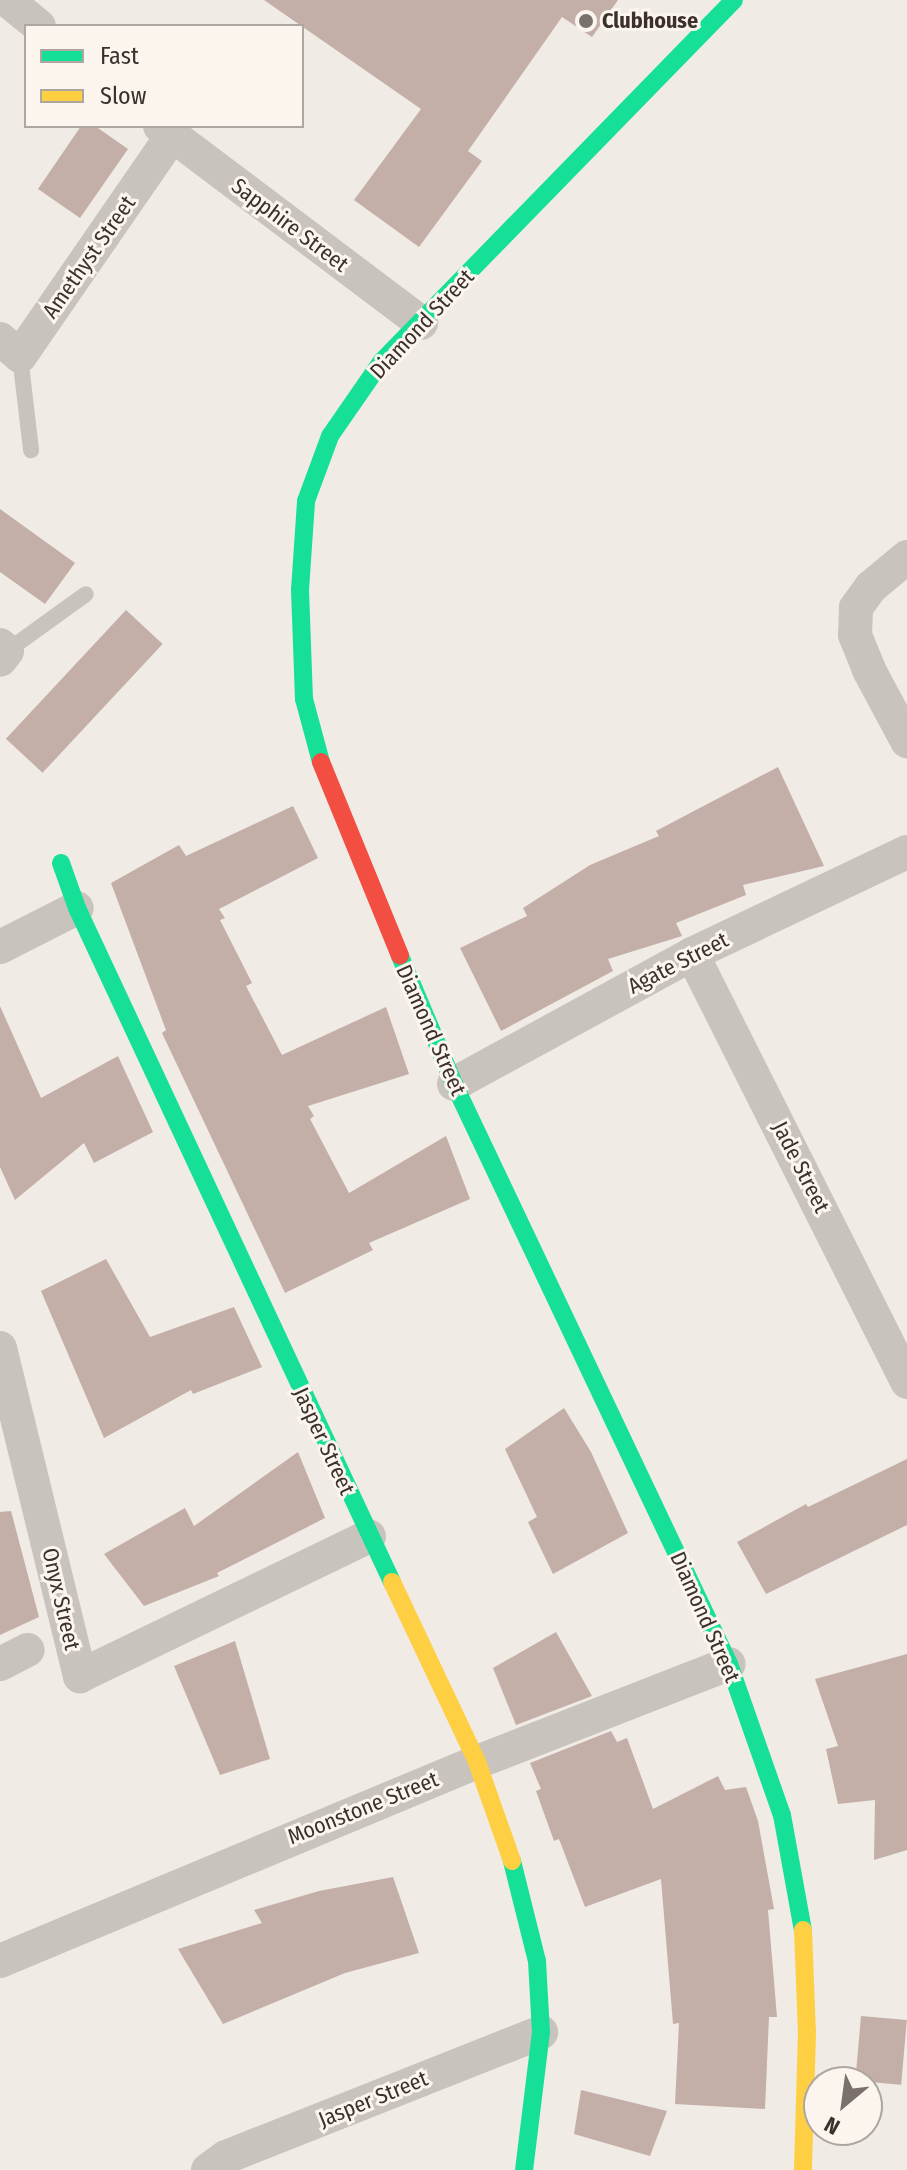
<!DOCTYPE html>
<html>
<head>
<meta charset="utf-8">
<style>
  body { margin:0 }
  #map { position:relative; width:907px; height:2170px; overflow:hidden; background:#f0ebe5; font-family:"Fira Sans Condensed",sans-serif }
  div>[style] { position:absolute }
  .building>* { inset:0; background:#c3afa7; transform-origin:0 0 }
  .lane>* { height:16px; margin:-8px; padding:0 8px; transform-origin:8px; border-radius:8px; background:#c9c3be }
  .street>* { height:34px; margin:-17px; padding:0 17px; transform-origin:17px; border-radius:17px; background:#c9c3be }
  .fast>* { height:18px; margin:-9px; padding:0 9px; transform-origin:9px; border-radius:9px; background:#16e098 }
  .slow>* { height:18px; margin:-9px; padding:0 9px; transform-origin:9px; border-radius:9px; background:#ffcf43 }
  .jam>* { height:18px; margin:-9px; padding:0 9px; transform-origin:9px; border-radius:9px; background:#f24e42 }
  .dots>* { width:22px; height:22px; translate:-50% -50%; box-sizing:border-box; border:4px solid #fbf5ee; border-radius:50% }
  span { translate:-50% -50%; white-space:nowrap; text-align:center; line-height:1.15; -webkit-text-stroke:6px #fbf5ee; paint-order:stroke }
  .poi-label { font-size:22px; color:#3b302b; font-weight:700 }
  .left { translate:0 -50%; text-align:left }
  .street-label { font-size:22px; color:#3b302b }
  .legend { position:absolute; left:24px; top:24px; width:280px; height:104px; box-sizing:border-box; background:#fbf5ee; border:2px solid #aea6a0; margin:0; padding:10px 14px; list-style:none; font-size:24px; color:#3b302b }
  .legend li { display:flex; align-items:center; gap:16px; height:40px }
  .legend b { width:40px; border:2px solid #aea6a0 }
  .north { position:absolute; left:803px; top:2066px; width:80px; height:80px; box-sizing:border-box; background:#fbf5ee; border:2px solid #aea6a0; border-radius:50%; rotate:209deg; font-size:22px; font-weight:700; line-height:32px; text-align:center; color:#3b302b }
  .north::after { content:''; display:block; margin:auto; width:28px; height:36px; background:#7a716c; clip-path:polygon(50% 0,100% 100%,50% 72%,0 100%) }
</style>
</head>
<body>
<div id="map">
  <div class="building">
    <i style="clip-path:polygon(264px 0,618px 0,592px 37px,562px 17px,468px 151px,482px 161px,419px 247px,354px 200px,421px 109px)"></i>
    <i style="clip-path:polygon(81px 126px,95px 126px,128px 149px,80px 218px,38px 189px)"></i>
    <i style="clip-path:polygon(0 509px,75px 563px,45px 604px,0 572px)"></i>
    <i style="left:126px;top:610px;width:50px;height:176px;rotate:43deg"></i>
    <i style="clip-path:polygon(778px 767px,824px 866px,743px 885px,746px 895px,676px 923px,682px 936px,608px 959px,613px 971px,501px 1031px,460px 948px,527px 916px,523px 908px,590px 865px,659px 836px,656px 831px)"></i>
    <i style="clip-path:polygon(293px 806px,318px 858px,219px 909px,225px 918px,220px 920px,252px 983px,246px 986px,282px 1055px,386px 1007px,409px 1074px,308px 1106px,314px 1116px,310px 1119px,349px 1193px,446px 1136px,470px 1199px,369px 1243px,373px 1250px,285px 1293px,162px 1033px,166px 1030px,111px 883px,179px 845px,186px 856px)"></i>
    <i style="clip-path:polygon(0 1006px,41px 1098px,118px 1056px,153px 1132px,94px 1163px,84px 1143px,15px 1200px,0 1167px)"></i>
    <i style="clip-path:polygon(106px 1259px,150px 1337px,234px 1307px,262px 1367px,193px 1394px,191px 1390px,104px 1438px,41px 1291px)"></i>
    <i style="clip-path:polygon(564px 1408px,591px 1452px,628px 1533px,553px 1574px,528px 1522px,537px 1517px,505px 1449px)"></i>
    <i style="clip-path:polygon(298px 1452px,325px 1518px,217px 1573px,219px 1576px,144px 1606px,104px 1554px,185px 1508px,194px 1526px)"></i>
    <i style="clip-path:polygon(907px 1459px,907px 1525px,766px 1594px,737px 1542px,806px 1504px,808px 1507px)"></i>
    <i style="clip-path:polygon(11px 1511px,39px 1617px,0 1635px,0 1512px)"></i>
    <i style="clip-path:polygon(556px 1632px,592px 1696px,516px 1725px,493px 1668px)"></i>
    <i style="clip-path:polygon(235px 1641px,270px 1759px,220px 1775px,174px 1666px)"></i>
    <i style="clip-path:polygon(907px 1654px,907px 1850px,874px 1860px,875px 1800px,838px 1804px,826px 1749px,838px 1746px,815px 1679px)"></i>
    <i style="clip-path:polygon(611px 1731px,617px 1742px,627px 1738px,653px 1809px,718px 1776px,725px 1790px,746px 1787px,758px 1821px,774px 1909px,768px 1910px,777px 2017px,769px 2017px,765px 2109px,675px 2104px,679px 2023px,673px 2024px,661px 1879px,585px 1907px,559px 1839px,554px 1841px,536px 1791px,541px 1789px,530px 1763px)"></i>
    <i style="clip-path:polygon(393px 1877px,419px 1953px,345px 1973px,223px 2024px,178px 1949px,262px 1923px,254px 1910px,319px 1891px)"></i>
    <i style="left:861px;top:2016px;width:46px;height:65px;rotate:5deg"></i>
    <i style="clip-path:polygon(581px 2090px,667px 2111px,650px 2156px,574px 2134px)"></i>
  </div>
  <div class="lane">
    <i style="left:20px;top:356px;width:95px;rotate:83.3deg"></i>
    <i style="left:7px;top:651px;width:97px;rotate:-35.8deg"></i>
  </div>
  <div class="street">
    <i style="left:7px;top:0;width:41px;rotate:39.1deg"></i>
    <i style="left:160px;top:126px;width:327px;rotate:37deg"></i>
    <i style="left:0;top:339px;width:26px;rotate:40deg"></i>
    <i style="left:20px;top:356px;width:267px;rotate:-55.4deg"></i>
    <i style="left:907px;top:557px;width:47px;rotate:140.2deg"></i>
    <i style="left:871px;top:587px;width:26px;rotate:126deg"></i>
    <i style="left:856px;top:608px;width:27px;rotate:92deg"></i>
    <i style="left:855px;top:635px;width:38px;rotate:68deg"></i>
    <i style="left:869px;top:670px;width:81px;rotate:61.8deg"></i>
    <i style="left:0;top:645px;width:9px;rotate:41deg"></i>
    <i style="left:7px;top:651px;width:11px;rotate:128deg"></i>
    <i style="left:0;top:947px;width:86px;rotate:-26.9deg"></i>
    <i style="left:692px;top:954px;width:479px;rotate:63.3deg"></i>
    <i style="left:454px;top:1084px;width:271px;rotate:-28.6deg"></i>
    <i style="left:692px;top:954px;width:238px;rotate:-25.4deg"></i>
    <i style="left:0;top:1348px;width:338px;rotate:76.3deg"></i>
    <i style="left:80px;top:1676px;width:321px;rotate:-25.8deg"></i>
    <i style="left:0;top:1664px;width:31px;rotate:-27deg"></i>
    <i style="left:0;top:1961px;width:517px;rotate:-22.65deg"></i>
    <i style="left:477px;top:1762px;width:270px;rotate:-21.3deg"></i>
    <i style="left:208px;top:2170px;width:22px;rotate:-36deg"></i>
    <i style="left:226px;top:2157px;width:339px;rotate:-21.6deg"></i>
  </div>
  <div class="fast">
    <i style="left:321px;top:762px;width:65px;rotate:-105.1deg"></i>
    <i style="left:304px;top:699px;width:109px;rotate:-92.1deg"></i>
    <i style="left:300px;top:590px;width:89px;rotate:-86.1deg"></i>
    <i style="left:306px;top:501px;width:69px;rotate:-69.7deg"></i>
    <i style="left:330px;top:436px;width:91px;rotate:-55.3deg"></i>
    <i style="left:382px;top:361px;width:504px;rotate:-45.72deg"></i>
    <i style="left:61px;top:863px;width:48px;rotate:70.4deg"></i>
    <i style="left:77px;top:908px;width:744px;rotate:64.95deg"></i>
    <i style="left:400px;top:956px;width:139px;rotate:67.1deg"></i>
    <i style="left:454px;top:1084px;width:642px;rotate:64.63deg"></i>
    <i style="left:729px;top:1664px;width:160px;rotate:70.7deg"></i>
    <i style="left:782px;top:1815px;width:117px;rotate:79.7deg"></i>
    <i style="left:512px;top:1861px;width:103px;rotate:76deg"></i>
    <i style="left:537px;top:1961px;width:71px;rotate:86.8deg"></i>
    <i style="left:541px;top:2032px;width:139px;rotate:97deg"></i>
  </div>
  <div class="slow">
    <i style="left:392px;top:1582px;width:199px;rotate:64.7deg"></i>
    <i style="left:477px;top:1762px;width:105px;rotate:70.5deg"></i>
    <i style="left:803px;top:1930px;width:103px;rotate:87.8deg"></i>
    <i style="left:807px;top:2033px;width:137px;rotate:91.7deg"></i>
  </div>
  <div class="jam">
    <i style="left:321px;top:762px;width:209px;rotate:67.8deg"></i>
  </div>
  <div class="dots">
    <i style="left:586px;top:21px;background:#7a716c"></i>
  </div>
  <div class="poi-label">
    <span class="left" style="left:602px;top:21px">Clubhouse</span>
  </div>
  <div class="street-label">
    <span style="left:290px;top:225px;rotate:37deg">Sapphire Street</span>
    <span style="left:89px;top:257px;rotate:-55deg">Amethyst Street</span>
    <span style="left:422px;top:324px;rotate:-47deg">Diamond Street</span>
    <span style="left:678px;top:963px;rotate:-27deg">Agate Street</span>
    <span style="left:431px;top:1030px;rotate:66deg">Diamond Street</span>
    <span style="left:801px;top:1167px;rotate:63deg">Jade Street</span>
    <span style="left:324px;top:1441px;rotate:65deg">Jasper Street</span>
    <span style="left:61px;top:1599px;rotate:77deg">Onyx Street</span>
    <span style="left:705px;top:1617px;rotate:66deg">Diamond Street</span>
    <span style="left:363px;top:1808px;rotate:-22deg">Moonstone Street</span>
    <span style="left:373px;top:2099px;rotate:-22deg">Jasper Street</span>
  </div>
  <ul class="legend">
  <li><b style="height:10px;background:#16e098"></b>Fast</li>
  <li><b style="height:10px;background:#ffcf43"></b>Slow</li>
  </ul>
  <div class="north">N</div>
</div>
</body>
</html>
